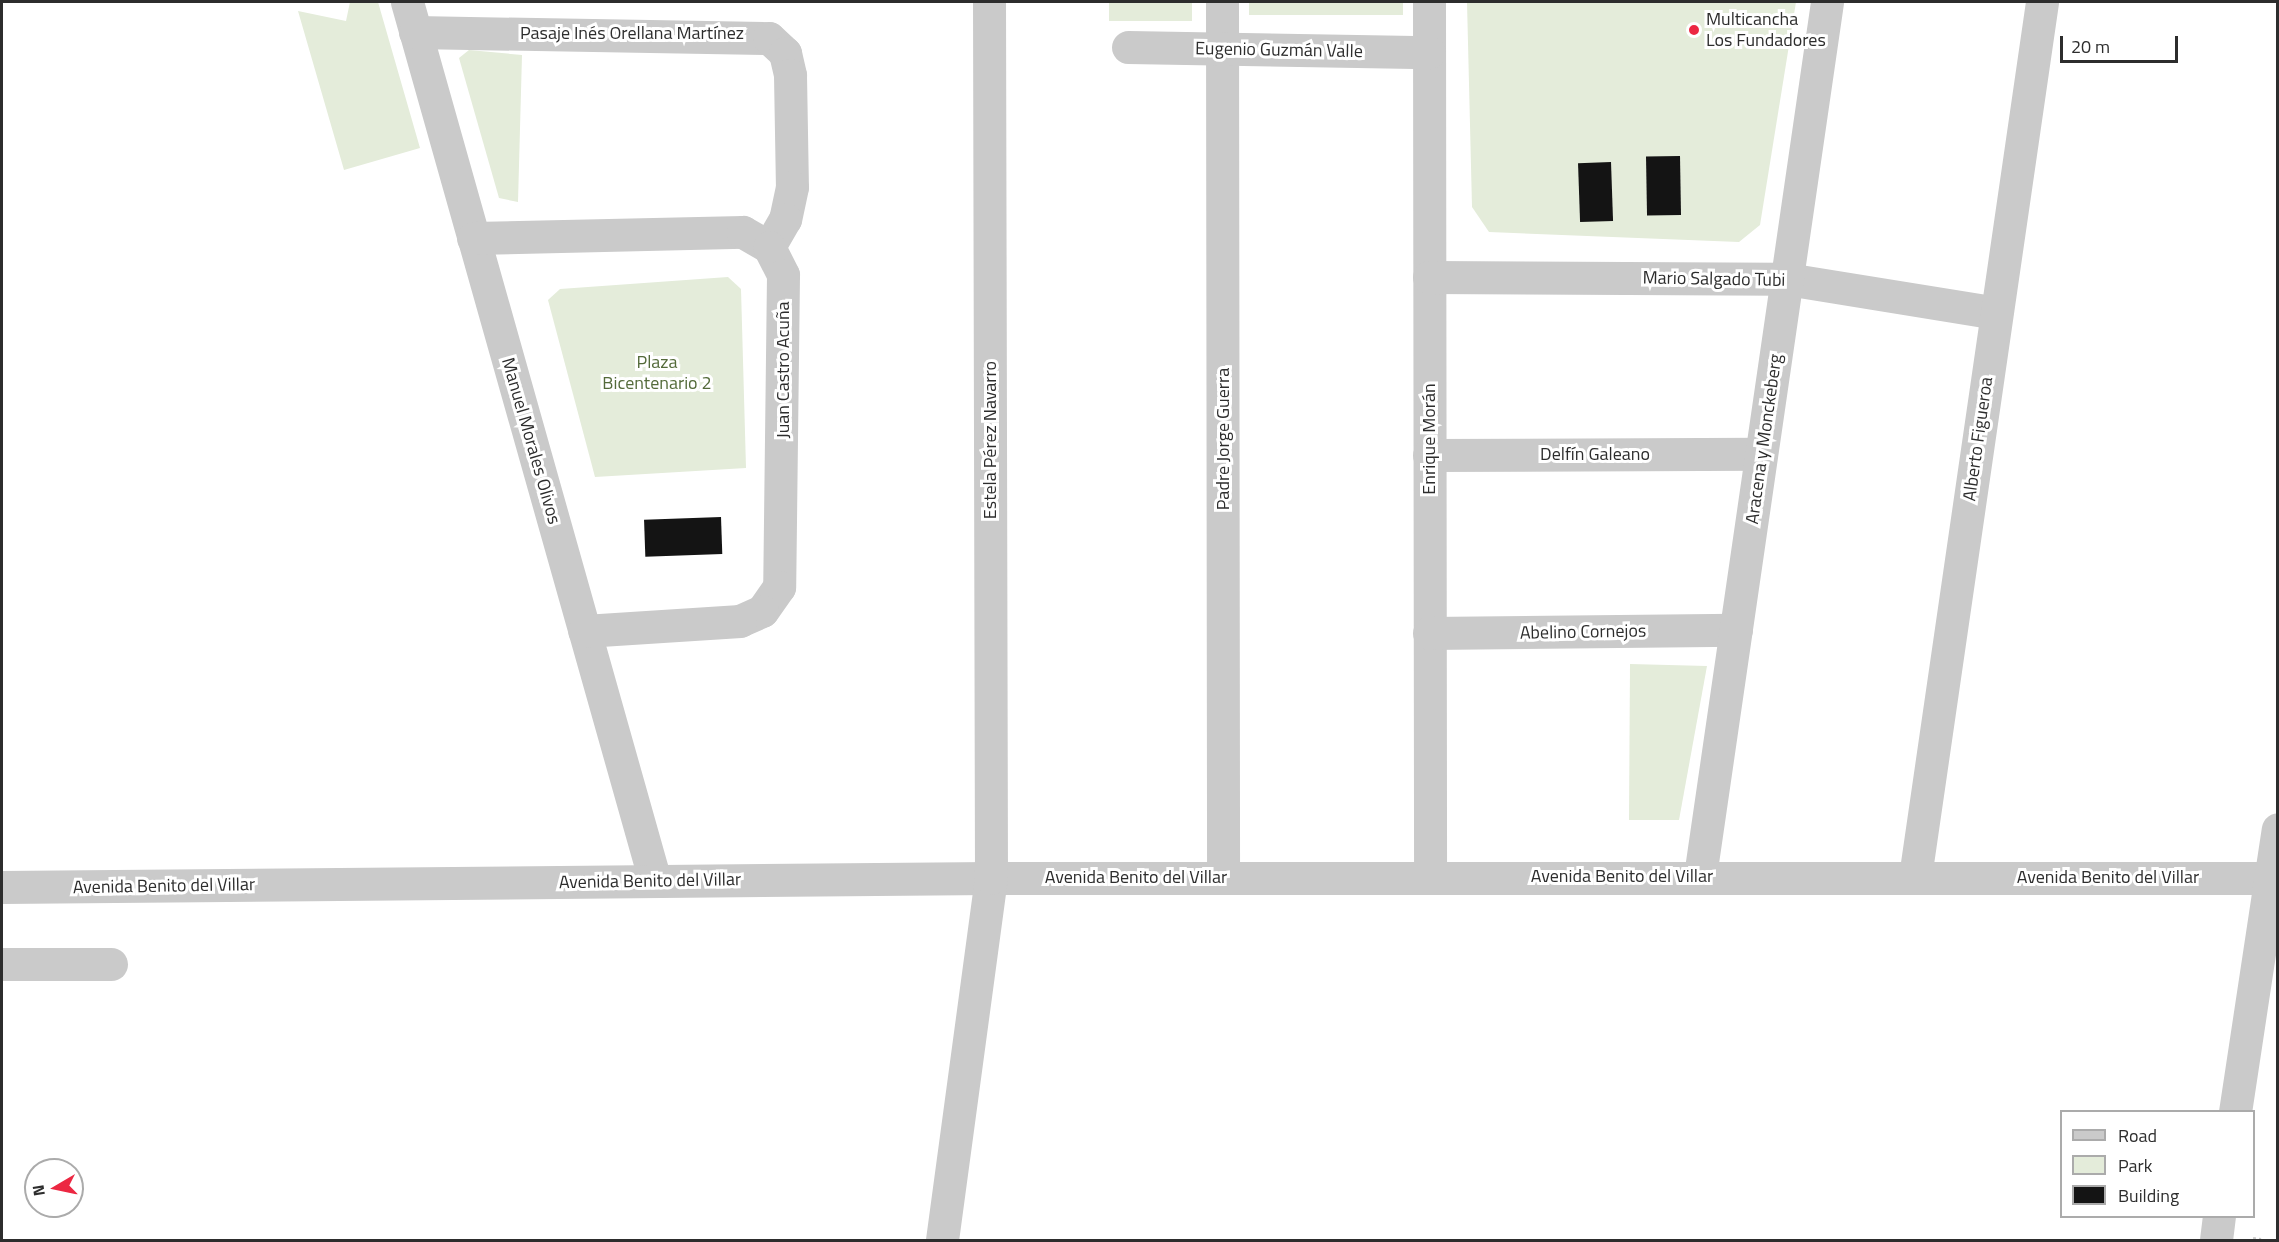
<!DOCTYPE html>
<html>
<head>
<meta charset="utf-8">
<style>
  body { margin:0 }
  #map { position:relative; width:2279px; height:1242px; overflow:hidden; background:#fff; font-family:"Titillium Web",sans-serif }
  div>[style] { position:absolute }
  .green>* { inset:0; background:#e4ecda; transform-origin:0 0 }
  .building>* { inset:0; background:#141414; transform-origin:0 0 }
  .path>* { height:4px; margin-top:-2px; transform-origin:0; background:repeating-linear-gradient(90deg,#cacaca 0 3px,transparent 0 6px) }
  .minor>* { height:33px; margin:-16.5px; padding:0 16.5px; transform-origin:16.5px; border-radius:16.5px; background:#cacaca }
  .dots>* { width:16px; height:16px; translate:-50% -50%; box-sizing:border-box; border:3px solid #fff; border-radius:50% }
  span { translate:-50% -50%; white-space:nowrap; text-align:center; line-height:1.15; -webkit-text-stroke:6px #fff; paint-order:stroke }
  .poi-label { font-size:18px; color:#2d2d2d }
  .left { translate:0 -50%; text-align:left }
  .street-label { font-size:18px; color:#2d2d2d }
  .park-label { font-size:18px; color:#536a39 }
  .frame { position:absolute; inset:0; border:3px solid #2d2d2d; pointer-events:none }
  .legend { position:absolute; left:2060px; top:1110px; width:195px; height:108px; box-sizing:border-box; background:#fff; border:2px solid #ababab; margin:0; padding:8px 10px; list-style:none; font-size:18px; color:#2d2d2d }
  .legend li { display:flex; align-items:center; gap:12px; height:30px }
  .legend b { width:30px; border:2px solid #ababab }
  .north { position:absolute; left:24px; top:1158px; width:60px; height:60px; box-sizing:border-box; background:#fff; border:2px solid #ababab; border-radius:50%; rotate:261deg; font-size:16px; font-weight:700; line-height:24px; text-align:center; color:#2d2d2d }
  .north::after { content:''; display:block; margin:auto; width:21px; height:27px; background:#ec2742; clip-path:polygon(50% 0,100% 100%,50% 72%,0 100%) }
  .scale { position:absolute; left:2060px; top:36px; width:118px; height:27px; box-sizing:border-box; border:3px solid #2d2d2d; border-top:0; padding-left:8px; font-size:18px; line-height:21px; white-space:nowrap; color:#2d2d2d; -webkit-text-stroke:4px #fff; paint-order:stroke }
</style>
</head>
<body>
<div id="map">
  <div class="green">
    <i style="clip-path:polygon(350px 2px,378px 2px,420px 148px,344px 170px,298px 11px,346px 21px)"></i>
    <i style="left:1109px;top:2px;width:83px;height:19px"></i>
    <i style="left:1249px;top:2px;width:154px;height:13px"></i>
    <i style="clip-path:polygon(1467px 2px,1796px 2px,1760px 225px,1739px 242px,1489px 232px,1472px 207px)"></i>
    <i style="clip-path:polygon(469px 50px,522px 55px,518px 202px,499px 198px,459px 58px)"></i>
    <i style="clip-path:polygon(728px 277px,741px 289px,746px 468px,595px 477px,548px 300px,560px 289px)"></i>
    <i style="clip-path:polygon(1630px 664px,1707px 666px,1679px 820px,1629px 820px)"></i>
  </div>
  <div class="building">
    <i style="left:1680px;top:156px;width:59px;height:34px;rotate:89deg"></i>
    <i style="left:1611px;top:162px;width:59px;height:33px;rotate:88deg"></i>
    <i style="left:721px;top:517px;width:37px;height:77px;rotate:88deg"></i>
  </div>
  <div class="path">
    <i style="left:2253px;top:1239px;width:8px;rotate:7deg"></i>
  </div>
  <div class="minor">
    <i style="left:407px;top:2px;width:913px;rotate:74.24deg"></i>
    <i style="left:1222px;top:2px;width:875px;rotate:89.93deg"></i>
    <i style="left:1429px;top:2px;width:874px;rotate:89.93deg"></i>
    <i style="left:415px;top:32px;width:354px;rotate:1deg"></i>
    <i style="left:769px;top:38px;width:22px;rotate:43deg"></i>
    <i style="left:785px;top:53px;width:23px;rotate:77deg"></i>
    <i style="left:790px;top:75px;width:112px;rotate:89deg"></i>
    <i style="left:792px;top:187px;width:33px;rotate:102deg"></i>
    <i style="left:785px;top:219px;width:32px;rotate:120deg"></i>
    <i style="left:1128px;top:47px;width:301px;rotate:1deg"></i>
    <i style="left:473px;top:238px;width:270px;rotate:-1.3deg"></i>
    <i style="left:743px;top:232px;width:30px;rotate:30deg"></i>
    <i style="left:769px;top:247px;width:31px;rotate:63deg"></i>
    <i style="left:783px;top:275px;width:312px;rotate:90.7deg"></i>
    <i style="left:779px;top:587px;width:29px;rotate:125deg"></i>
    <i style="left:762px;top:611px;width:24px;rotate:156deg"></i>
    <i style="left:740px;top:621px;width:156px;rotate:176.3deg"></i>
    <i style="left:1429px;top:277px;width:358px;rotate:0.3deg"></i>
    <i style="left:1787px;top:279px;width:212px;rotate:9.2deg"></i>
    <i style="left:1429px;top:455px;width:332px;rotate:-0.2deg"></i>
    <i style="left:1429px;top:633px;width:307px;rotate:-0.6deg"></i>
    <i style="left:1700px;top:876px;width:883px;rotate:-81.73deg"></i>
    <i style="left:1915px;top:877px;width:884px;rotate:-81.74deg"></i>
    <i style="left:2px;top:887px;width:989px;rotate:-0.52deg"></i>
    <i style="left:991px;top:878px;width:1279px"></i>
    <i style="left:2px;top:964px;width:109px"></i>
    <i style="left:2235px;top:1112px;width:286px;rotate:-81.4deg"></i>
    <i style="left:942px;top:1240px;width:365px;rotate:-82.3deg"></i>
    <i style="left:991px;top:878px;width:876px;rotate:-90.13deg"></i>
    <i style="left:2216px;top:1240px;width:24px;rotate:-83deg"></i>
  </div>
  <div class="dots">
    <i style="left:1694px;top:30px;background:#ec2742"></i>
  </div>
  <div class="poi-label">
    <span class="left" style="left:1706px;top:30px">Multicancha<br>Los Fundadores</span>
  </div>
  <div class="street-label">
    <span style="left:632px;top:33px">Pasaje Inés Orellana Martínez</span>
    <span style="left:1279px;top:50px;rotate:1deg">Eugenio Guzmán Valle</span>
    <span style="left:1714px;top:279px;rotate:1deg">Mario Salgado Tubi</span>
    <span style="left:783px;top:370px;rotate:-90deg">Juan Castro Acuña</span>
    <span style="left:1223px;top:439px;rotate:-90deg">Padre Jorge Guerra</span>
    <span style="left:1429px;top:439px;rotate:-90deg">Enrique Morán</span>
    <span style="left:1764px;top:439px;rotate:-82deg">Aracena y Monckeberg</span>
    <span style="left:1978px;top:439px;rotate:-82deg">Alberto Figueroa</span>
    <span style="left:990px;top:440px;rotate:-90deg">Estela Pérez Navarro</span>
    <span style="left:531px;top:441px;rotate:74deg">Manuel Morales Olivos</span>
    <span style="left:1595px;top:454px">Delfín Galeano</span>
    <span style="left:1583px;top:632px;rotate:-1deg">Abelino Cornejos</span>
    <span style="left:1622px;top:876px">Avenida Benito del Villar</span>
    <span style="left:1136px;top:877px">Avenida Benito del Villar</span>
    <span style="left:2108px;top:877px">Avenida Benito del Villar</span>
    <span style="left:650px;top:881px;rotate:-1deg">Avenida Benito del Villar</span>
    <span style="left:164px;top:886px;rotate:-1deg">Avenida Benito del Villar</span>
  </div>
  <div class="park-label">
    <span style="left:657px;top:373px">Plaza<br>Bicentenario 2</span>
  </div>
  <div class="frame"></div>
  <ul class="legend">
  <li><b style="height:8px;background:#cacaca"></b>Road</li>
  <li><b style="height:16px;background:#e4ecda"></b>Park</li>
  <li><b style="height:16px;background:#141414"></b>Building</li>
  </ul>
  <div class="north">N</div>
  <div class="scale">20 m</div>
</div>
</body>
</html>
